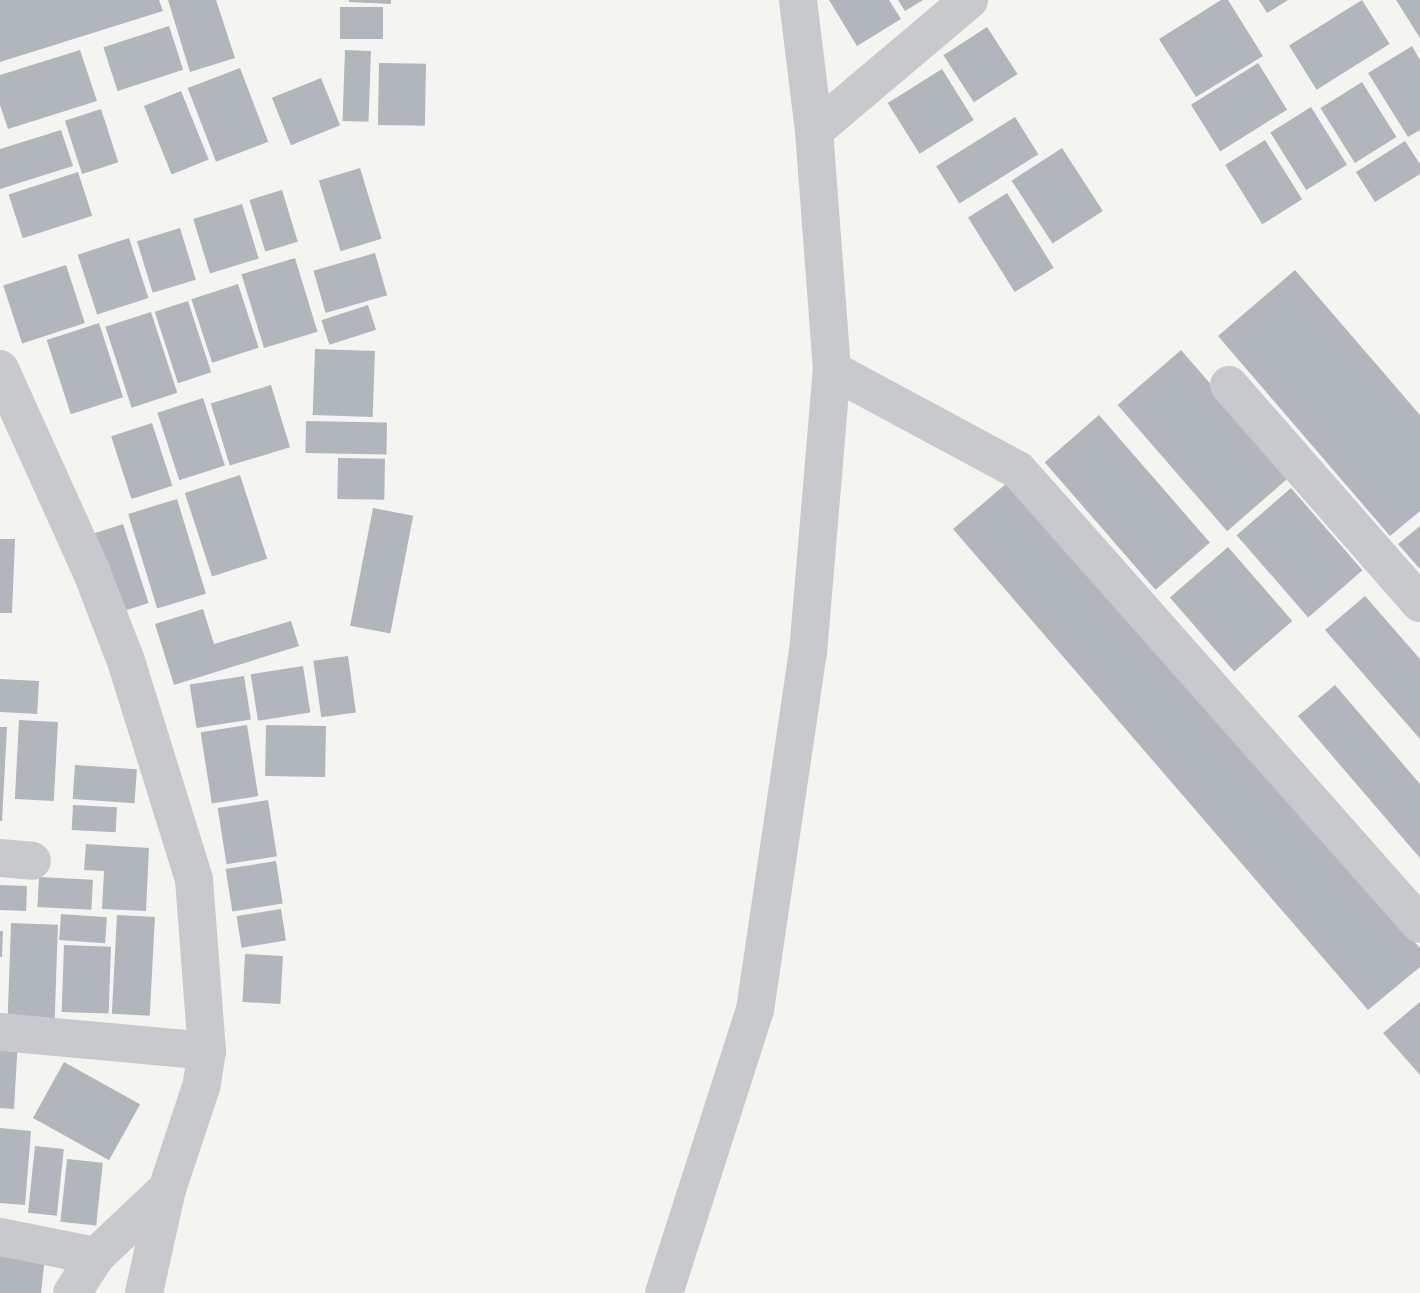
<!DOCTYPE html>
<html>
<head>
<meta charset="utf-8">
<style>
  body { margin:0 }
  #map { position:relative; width:1420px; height:1293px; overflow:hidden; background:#f4f5f0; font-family:"Public Sans",sans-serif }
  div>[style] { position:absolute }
  .building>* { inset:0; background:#b1b6bd; transform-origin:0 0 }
  .minor>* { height:38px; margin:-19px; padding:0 19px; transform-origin:19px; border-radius:19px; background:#c7c9cd }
  .tertiary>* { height:38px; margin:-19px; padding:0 19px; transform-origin:19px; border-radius:19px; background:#c7c9cd }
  span { translate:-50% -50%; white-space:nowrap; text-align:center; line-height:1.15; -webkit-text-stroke:7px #fff; paint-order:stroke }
</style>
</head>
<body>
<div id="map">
  <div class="building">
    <i style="clip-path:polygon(0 0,159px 0,163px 11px,0 62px)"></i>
    <i style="clip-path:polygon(168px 0,216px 0,235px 58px,190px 72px)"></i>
    <i style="clip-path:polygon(349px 0,391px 0,391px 4px,349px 2px)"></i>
    <i style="clip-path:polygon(829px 0,889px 0,901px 19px,857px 46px)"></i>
    <i style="clip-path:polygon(898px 0,923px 0,905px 11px)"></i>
    <i style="clip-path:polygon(1221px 0,1228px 0,1263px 56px,1196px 97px,1159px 39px)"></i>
    <i style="clip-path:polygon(1259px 0,1288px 0,1267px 13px)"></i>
    <i style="left:1362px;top:0;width:52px;height:86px;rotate:58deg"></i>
    <i style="clip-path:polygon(1396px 0,1420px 0,1420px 38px)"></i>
    <i style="left:340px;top:7px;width:43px;height:32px"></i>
    <i style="left:169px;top:26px;width:46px;height:69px;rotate:72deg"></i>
    <i style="left:987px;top:27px;width:56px;height:52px;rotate:57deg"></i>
    <i style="clip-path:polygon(1412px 46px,1420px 60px,1420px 130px,1408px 137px,1368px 73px)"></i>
    <i style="clip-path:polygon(80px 50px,97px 101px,8px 129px,0 105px,0 75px)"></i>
    <i style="left:345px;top:50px;width:26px;height:71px;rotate:2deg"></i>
    <i style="left:379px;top:63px;width:47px;height:62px;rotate:1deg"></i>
    <i style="left:1258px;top:63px;width:55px;height:79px;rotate:58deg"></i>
    <i style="left:240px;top:68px;width:79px;height:56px;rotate:69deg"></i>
    <i style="left:942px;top:69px;width:60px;height:64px;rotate:58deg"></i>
    <i style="left:321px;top:78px;width:51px;height:53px;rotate:68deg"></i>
    <i style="left:1362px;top:82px;width:65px;height:49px;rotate:58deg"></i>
    <i style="left:181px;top:91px;width:74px;height:40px;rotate:68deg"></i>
    <i style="left:1311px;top:107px;width:68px;height:48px;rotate:58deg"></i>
    <i style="left:101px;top:109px;width:56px;height:38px;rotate:72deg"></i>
    <i style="left:1015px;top:117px;width:44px;height:93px;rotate:58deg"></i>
    <i style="clip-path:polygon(61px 130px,73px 166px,0 189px,0 149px)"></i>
    <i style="left:1265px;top:140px;width:70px;height:47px;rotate:58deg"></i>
    <i style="clip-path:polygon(1405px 141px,1420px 164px,1420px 174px,1375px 202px,1356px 172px)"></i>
    <i style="left:1062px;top:148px;width:75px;height:60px;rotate:57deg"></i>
    <i style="left:360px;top:168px;width:74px;height:43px;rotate:73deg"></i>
    <i style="left:78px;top:172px;width:46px;height:73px;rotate:72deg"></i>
    <i style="left:282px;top:190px;width:54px;height:34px;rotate:73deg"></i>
    <i style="left:1007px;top:193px;width:88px;height:46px;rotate:58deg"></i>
    <i style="left:242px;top:204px;width:57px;height:51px;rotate:73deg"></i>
    <i style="left:180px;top:228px;width:54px;height:45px;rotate:73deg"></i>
    <i style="left:129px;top:238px;width:63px;height:54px;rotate:72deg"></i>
    <i style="left:375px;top:253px;width:44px;height:64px;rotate:74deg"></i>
    <i style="left:295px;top:258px;width:77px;height:56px;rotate:73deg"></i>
    <i style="left:66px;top:265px;width:61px;height:66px;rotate:72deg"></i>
    <i style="clip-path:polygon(1295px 270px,1420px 415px,1420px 511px,1390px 536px,1218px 336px)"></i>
    <i style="left:238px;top:284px;width:67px;height:49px;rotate:72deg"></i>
    <i style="left:188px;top:301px;width:75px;height:35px;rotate:72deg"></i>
    <i style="left:368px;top:305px;width:26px;height:49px;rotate:72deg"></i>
    <i style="left:151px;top:312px;width:85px;height:48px;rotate:72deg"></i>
    <i style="left:99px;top:323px;width:78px;height:55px;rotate:72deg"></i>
    <i style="left:315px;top:349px;width:60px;height:66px;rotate:2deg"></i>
    <i style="left:1181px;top:350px;width:167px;height:84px;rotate:49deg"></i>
    <i style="left:271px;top:385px;width:65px;height:63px;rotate:73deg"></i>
    <i style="left:203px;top:398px;width:71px;height:48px;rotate:72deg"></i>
    <i style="left:1099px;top:415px;width:169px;height:72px;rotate:49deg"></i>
    <i style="left:306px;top:421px;width:81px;height:32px;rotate:1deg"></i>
    <i style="left:152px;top:423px;width:66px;height:43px;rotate:72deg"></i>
    <i style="left:338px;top:458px;width:47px;height:41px;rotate:1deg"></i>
    <i style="left:240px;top:475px;width:88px;height:58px;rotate:72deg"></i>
    <i style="clip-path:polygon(1014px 477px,1420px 948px,1420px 967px,1368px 1010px,953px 529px)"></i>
    <i style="left:1291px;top:488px;width:109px;height:72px;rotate:49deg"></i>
    <i style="left:177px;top:499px;width:99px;height:51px;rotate:73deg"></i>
    <i style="left:373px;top:508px;width:41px;height:120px;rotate:11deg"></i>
    <i style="left:123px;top:524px;width:83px;height:37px;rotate:72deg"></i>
    <i style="clip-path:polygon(1420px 526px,1420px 569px,1398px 544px)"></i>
    <i style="clip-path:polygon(0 539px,15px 539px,12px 613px,0 613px)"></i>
    <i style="left:1228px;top:547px;width:98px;height:77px;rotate:49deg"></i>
    <i style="clip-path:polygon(1365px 596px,1420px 659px,1420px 739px,1325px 630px)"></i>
    <i style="clip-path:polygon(203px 609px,214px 644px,291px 621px,299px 646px,174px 685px,155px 624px)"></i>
    <i style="left:348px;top:656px;width:57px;height:35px;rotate:82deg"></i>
    <i style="left:303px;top:666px;width:47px;height:53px;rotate:81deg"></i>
    <i style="left:244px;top:676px;width:44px;height:55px;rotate:81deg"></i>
    <i style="left:0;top:679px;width:39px;height:33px;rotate:3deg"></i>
    <i style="clip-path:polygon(1335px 685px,1420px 784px,1420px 858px,1298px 716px)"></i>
    <i style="left:19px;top:720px;width:39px;height:79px;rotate:3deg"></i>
    <i style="left:247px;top:725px;width:72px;height:47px;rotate:81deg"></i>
    <i style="left:266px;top:725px;width:60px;height:51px;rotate:1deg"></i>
    <i style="clip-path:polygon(0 727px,7px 727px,2px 821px,0 821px)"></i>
    <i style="left:75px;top:765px;width:62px;height:34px;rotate:4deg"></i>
    <i style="left:268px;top:800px;width:57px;height:51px;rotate:81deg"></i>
    <i style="left:73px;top:805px;width:44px;height:25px;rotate:3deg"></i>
    <i style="clip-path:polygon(86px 844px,149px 848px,146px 911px,102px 909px,104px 871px,84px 870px)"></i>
    <i style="left:276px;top:861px;width:43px;height:51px;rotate:81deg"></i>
    <i style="left:39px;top:877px;width:54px;height:30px;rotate:3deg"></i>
    <i style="left:0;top:885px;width:27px;height:25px;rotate:2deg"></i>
    <i style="left:281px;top:909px;width:32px;height:45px;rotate:81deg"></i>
    <i style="left:61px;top:914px;width:46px;height:26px;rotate:4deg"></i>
    <i style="left:117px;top:915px;width:38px;height:99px;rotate:3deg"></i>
    <i style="left:11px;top:923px;width:47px;height:95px;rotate:2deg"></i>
    <i style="clip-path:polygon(0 931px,3px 931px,2px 957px,0 957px)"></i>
    <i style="left:64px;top:945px;width:47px;height:67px;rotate:2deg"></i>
    <i style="left:245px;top:954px;width:38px;height:48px;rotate:3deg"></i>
    <i style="clip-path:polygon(1420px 1002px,1420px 1075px,1383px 1033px)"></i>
    <i style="clip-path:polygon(0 1038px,18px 1039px,14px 1109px,0 1108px)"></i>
    <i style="left:64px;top:1062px;width:87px;height:64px;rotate:29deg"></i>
    <i style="clip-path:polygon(0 1128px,31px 1131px,25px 1205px,0 1203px)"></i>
    <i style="left:35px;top:1146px;width:29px;height:67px;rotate:6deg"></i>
    <i style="left:67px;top:1159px;width:36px;height:63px;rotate:6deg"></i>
    <i style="clip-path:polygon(0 1253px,45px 1257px,41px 1293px,0 1293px)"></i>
  </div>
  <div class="minor">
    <i style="left:814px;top:131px;width:203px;rotate:-40.2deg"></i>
    <i style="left:832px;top:370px;width:211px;rotate:28.3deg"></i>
    <i style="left:1018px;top:470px;width:606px;rotate:48.48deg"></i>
    <i style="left:1229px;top:385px;width:290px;rotate:48.8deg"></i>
    <i style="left:0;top:858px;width:32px;rotate:5deg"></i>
    <i style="left:0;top:1032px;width:208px;rotate:5.2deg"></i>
    <i style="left:0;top:1237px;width:98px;rotate:11.2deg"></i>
    <i style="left:72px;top:1293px;width:44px;rotate:-57deg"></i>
    <i style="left:96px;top:1256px;width:98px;rotate:-43.3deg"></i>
    <i style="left:664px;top:1293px;width:297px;rotate:-72.2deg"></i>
    <i style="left:755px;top:1010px;width:361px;rotate:-81.6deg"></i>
    <i style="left:808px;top:653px;width:284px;rotate:-85.2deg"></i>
    <i style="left:832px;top:370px;width:240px;rotate:-94.3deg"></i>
    <i style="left:814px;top:131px;width:132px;rotate:-97deg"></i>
  </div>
  <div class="tertiary">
    <i style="left:0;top:369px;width:224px;rotate:65.7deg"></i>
    <i style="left:92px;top:573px;width:94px;rotate:68.9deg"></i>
    <i style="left:126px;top:661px;width:228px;rotate:72.7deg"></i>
    <i style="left:194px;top:879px;width:172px;rotate:85.7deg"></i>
    <i style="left:207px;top:1051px;width:36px;rotate:99deg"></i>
    <i style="left:201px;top:1087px;width:108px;rotate:108.4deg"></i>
    <i style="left:167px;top:1189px;width:107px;rotate:102.5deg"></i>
  </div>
</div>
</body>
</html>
